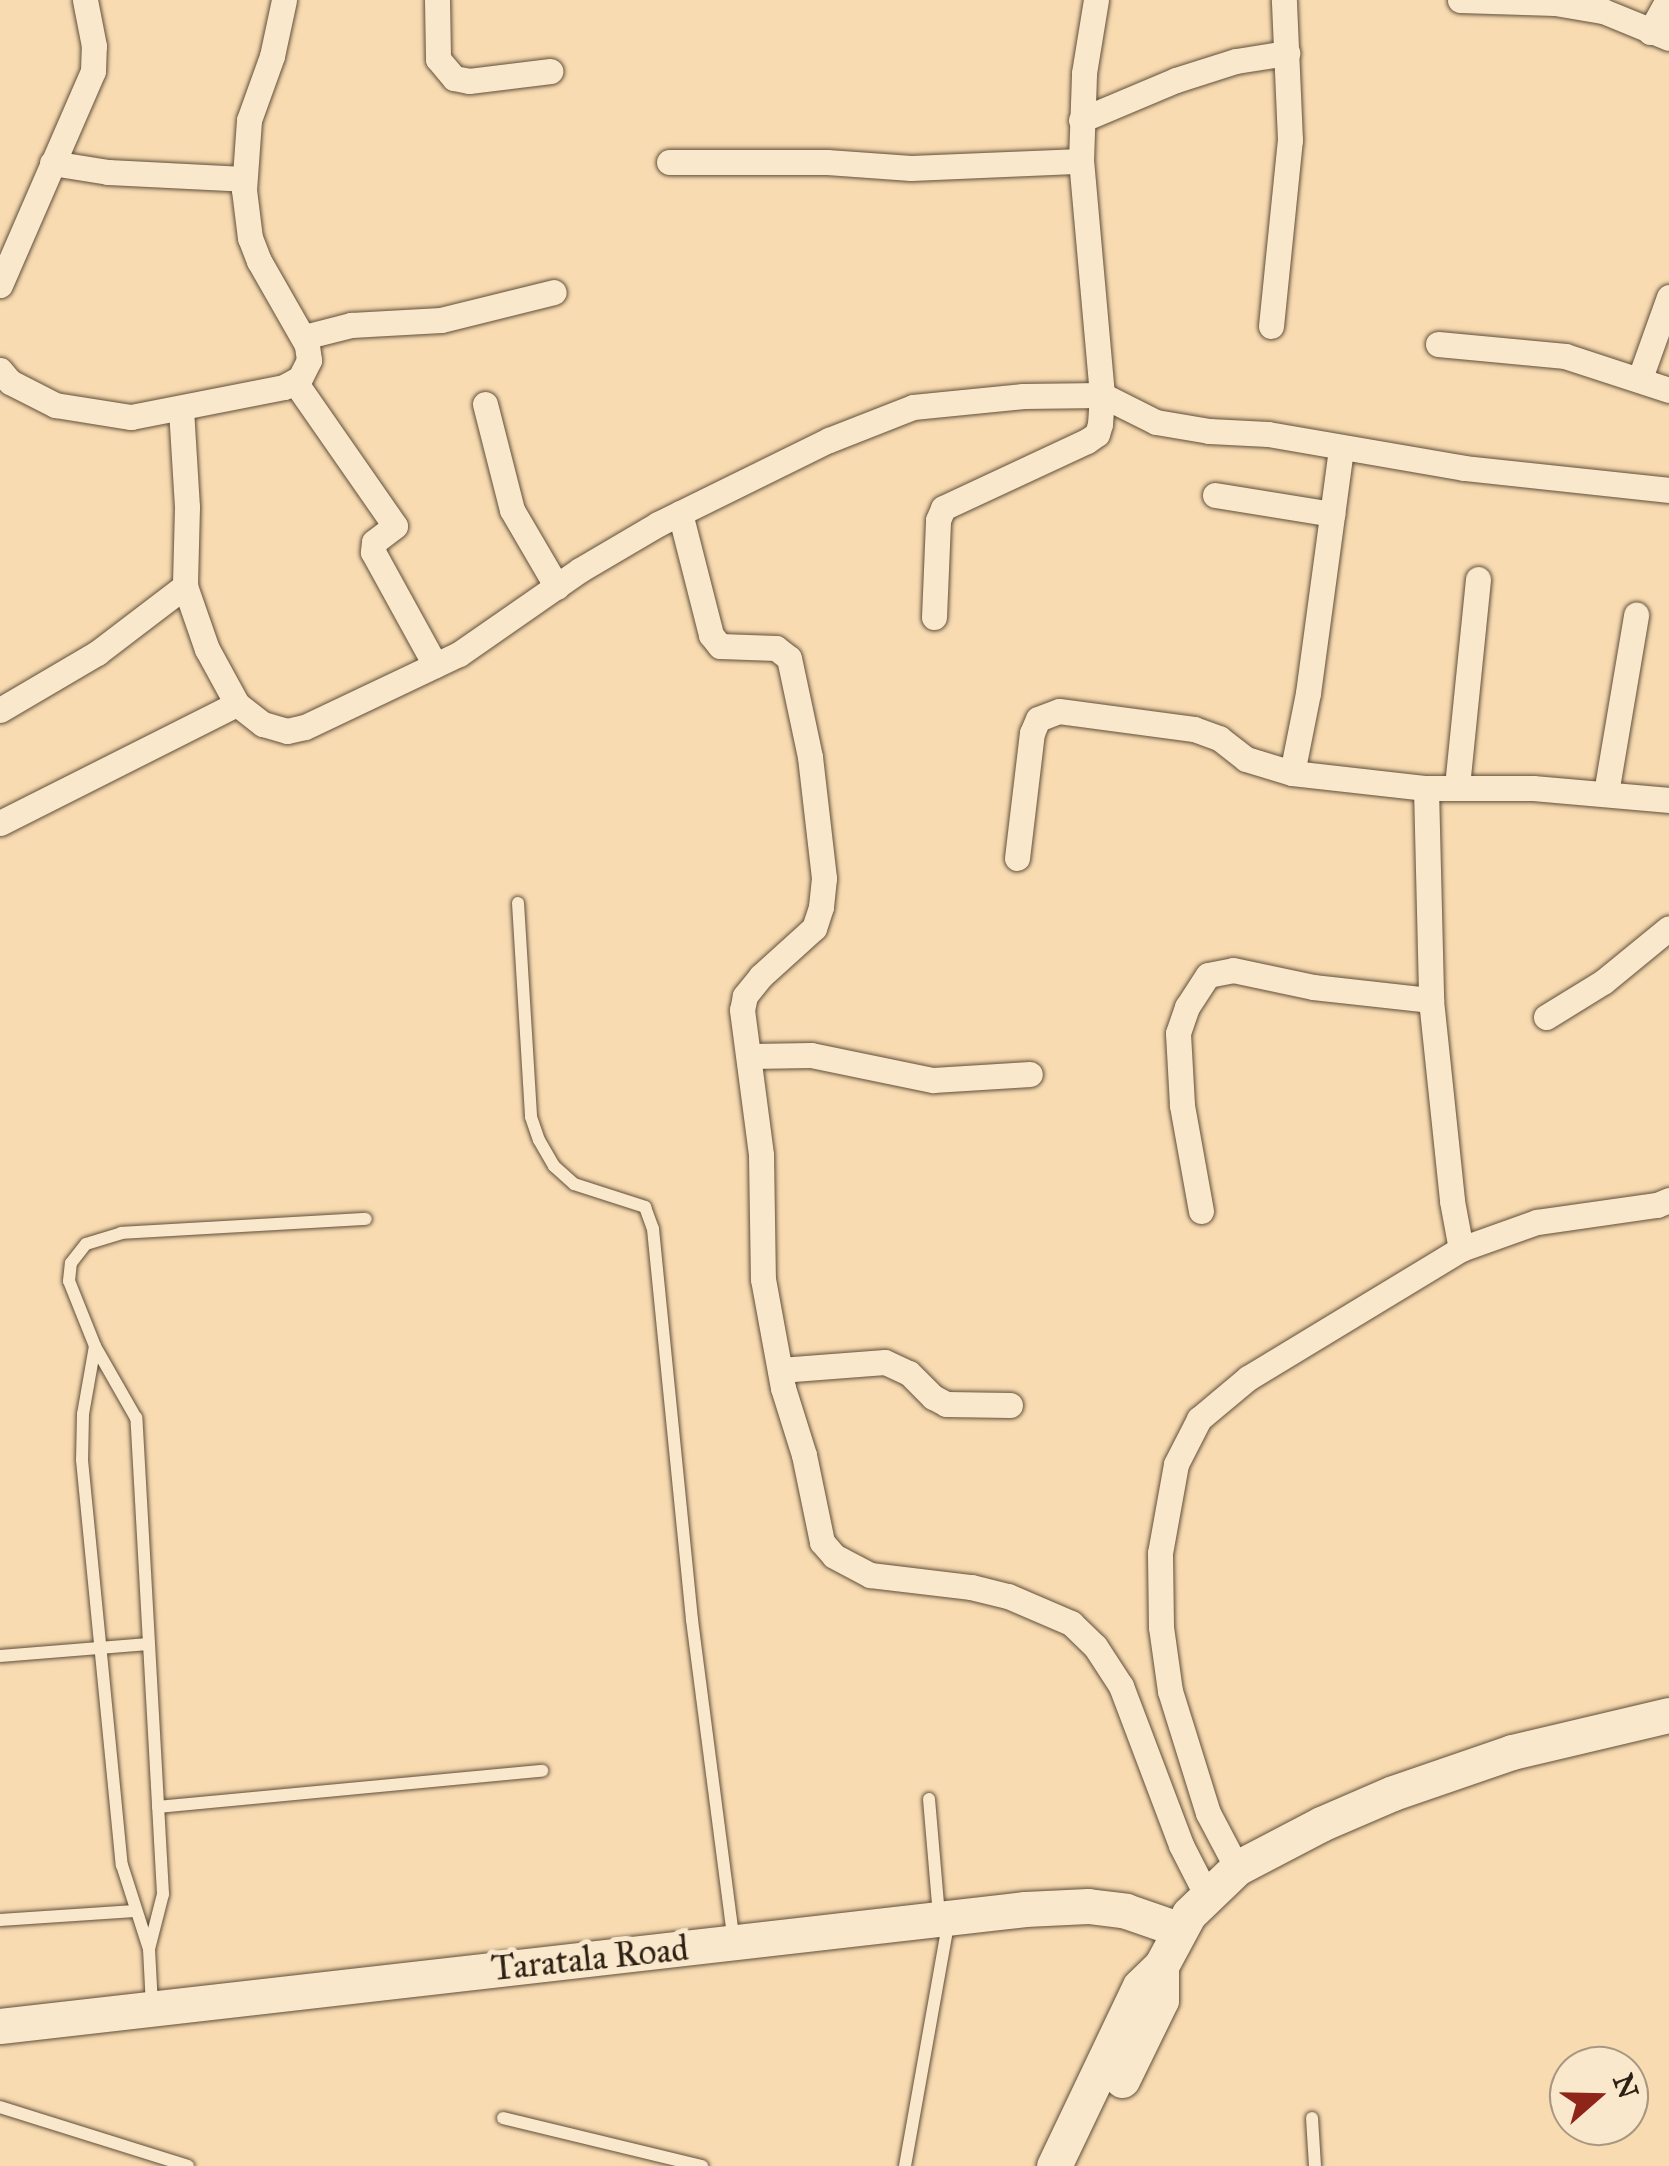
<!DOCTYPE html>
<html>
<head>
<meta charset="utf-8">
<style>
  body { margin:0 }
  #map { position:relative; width:1669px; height:2166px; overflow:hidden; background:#f8dbb1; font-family:"IM FELL Great Primer",serif }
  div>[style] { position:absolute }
  .roads { filter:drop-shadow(0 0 2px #604f3b) drop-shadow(0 0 2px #604f3b) }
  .lane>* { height:12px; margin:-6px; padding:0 6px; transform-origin:6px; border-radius:6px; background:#fae8cc }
  .street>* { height:25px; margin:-12.5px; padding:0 12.5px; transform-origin:12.5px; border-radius:12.5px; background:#fae8cc }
  .secondary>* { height:35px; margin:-17.5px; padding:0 17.5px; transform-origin:17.5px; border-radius:17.5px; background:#fae8cc }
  span { translate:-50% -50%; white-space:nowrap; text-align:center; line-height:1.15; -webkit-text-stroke:10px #fae8cc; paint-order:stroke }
  .street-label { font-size:35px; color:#2d2014 }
  .north { position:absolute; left:1549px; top:2046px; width:100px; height:100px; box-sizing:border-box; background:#fae8cc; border:2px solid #a89882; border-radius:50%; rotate:70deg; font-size:28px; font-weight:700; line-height:40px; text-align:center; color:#2d2014 }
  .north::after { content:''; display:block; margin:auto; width:35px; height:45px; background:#8f2418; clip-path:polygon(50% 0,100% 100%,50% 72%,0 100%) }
</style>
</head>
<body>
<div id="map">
  <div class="roads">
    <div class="lane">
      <i style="left:518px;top:903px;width:214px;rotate:86.5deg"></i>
      <i style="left:531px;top:1117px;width:24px;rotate:71deg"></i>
      <i style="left:539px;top:1140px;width:30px;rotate:60deg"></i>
      <i style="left:554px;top:1166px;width:27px;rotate:42deg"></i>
      <i style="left:574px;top:1184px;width:75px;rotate:17.9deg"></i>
      <i style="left:645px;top:1207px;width:23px;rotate:70deg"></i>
      <i style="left:653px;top:1229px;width:393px;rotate:84.3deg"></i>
      <i style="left:692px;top:1620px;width:325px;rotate:82.6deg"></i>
      <i style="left:95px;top:1346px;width:69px;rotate:100deg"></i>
      <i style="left:83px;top:1414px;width:46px;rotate:91.2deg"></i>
      <i style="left:82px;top:1460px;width:407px;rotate:84.4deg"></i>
      <i style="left:122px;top:1865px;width:88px;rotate:72.2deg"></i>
      <i style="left:149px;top:1949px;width:57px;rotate:87deg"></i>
      <i style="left:0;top:1656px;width:149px;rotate:-4.6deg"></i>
      <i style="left:929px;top:1799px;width:117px;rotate:85.1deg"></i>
      <i style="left:158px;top:1807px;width:386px;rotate:-5.4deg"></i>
      <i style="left:0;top:1920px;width:135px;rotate:-3.8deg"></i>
      <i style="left:149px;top:1949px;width:57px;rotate:-75.7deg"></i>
      <i style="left:163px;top:1894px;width:477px;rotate:-93.2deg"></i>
      <i style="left:136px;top:1418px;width:83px;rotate:-119.7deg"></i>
      <i style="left:95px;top:1346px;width:70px;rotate:-111.8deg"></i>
      <i style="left:69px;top:1281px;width:18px;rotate:-84deg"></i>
      <i style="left:71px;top:1263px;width:24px;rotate:-52deg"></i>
      <i style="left:86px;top:1244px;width:37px;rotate:-17deg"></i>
      <i style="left:121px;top:1233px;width:245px;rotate:-3.3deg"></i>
      <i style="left:0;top:2107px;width:197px;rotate:17.4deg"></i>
      <i style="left:503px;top:2118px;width:205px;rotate:13.6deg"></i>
      <i style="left:1312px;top:2118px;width:48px;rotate:86.4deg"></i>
      <i style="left:905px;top:2166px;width:250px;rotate:-79.9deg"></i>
    </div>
    <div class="street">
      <i style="left:437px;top:0;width:59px;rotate:89deg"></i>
      <i style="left:438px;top:59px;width:25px;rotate:50deg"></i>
      <i style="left:454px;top:78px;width:15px;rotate:11deg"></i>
      <i style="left:469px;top:81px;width:82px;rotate:-7deg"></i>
      <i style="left:1460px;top:0;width:95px;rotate:1.8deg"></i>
      <i style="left:1555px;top:3px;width:49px;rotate:9.5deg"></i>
      <i style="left:1603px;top:11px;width:71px;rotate:22.2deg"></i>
      <i style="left:1650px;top:32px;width:37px;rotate:-61deg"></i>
      <i style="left:1081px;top:120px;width:103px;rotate:-22.8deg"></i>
      <i style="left:1176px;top:80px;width:63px;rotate:-17.6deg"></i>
      <i style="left:1236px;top:61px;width:52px;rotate:-8.9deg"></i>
      <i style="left:669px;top:162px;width:158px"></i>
      <i style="left:827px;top:162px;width:84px;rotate:4.1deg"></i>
      <i style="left:911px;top:168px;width:170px;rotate:-2.4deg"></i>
      <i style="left:52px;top:163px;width:57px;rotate:9.1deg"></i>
      <i style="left:108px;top:172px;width:136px;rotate:2.9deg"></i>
      <i style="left:0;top:285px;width:233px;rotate:-66.5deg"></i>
      <i style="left:93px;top:71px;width:25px;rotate:-88deg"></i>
      <i style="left:94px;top:46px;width:47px;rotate:-101.1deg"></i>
      <i style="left:1271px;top:326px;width:187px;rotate:-84.2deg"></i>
      <i style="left:1290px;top:140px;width:140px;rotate:-92.5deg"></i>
      <i style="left:304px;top:337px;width:49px;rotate:-14.3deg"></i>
      <i style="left:351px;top:325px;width:90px;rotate:-3.2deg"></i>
      <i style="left:441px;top:320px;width:116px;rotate:-13.9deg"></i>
      <i style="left:1438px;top:344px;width:128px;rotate:5.4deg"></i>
      <i style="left:1565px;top:356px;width:109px;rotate:18.1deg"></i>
      <i style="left:0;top:370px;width:16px;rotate:50deg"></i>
      <i style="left:10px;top:382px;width:51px;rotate:27.1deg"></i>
      <i style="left:55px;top:405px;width:77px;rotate:9deg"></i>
      <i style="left:131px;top:417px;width:156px;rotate:-11.1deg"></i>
      <i style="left:284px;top:387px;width:18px;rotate:-29deg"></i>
      <i style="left:300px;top:378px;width:20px;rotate:-63deg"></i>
      <i style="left:309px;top:360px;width:15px;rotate:-98deg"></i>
      <i style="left:307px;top:345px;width:97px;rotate:-119.7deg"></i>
      <i style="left:259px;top:261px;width:25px;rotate:-111deg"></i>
      <i style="left:250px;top:238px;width:48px;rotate:-97.1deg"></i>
      <i style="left:244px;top:190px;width:70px;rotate:-85.9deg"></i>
      <i style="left:249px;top:120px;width:68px;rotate:-70.2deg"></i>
      <i style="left:272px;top:56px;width:57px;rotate:-77.9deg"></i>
      <i style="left:1640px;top:378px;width:86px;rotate:-70.3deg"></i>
      <i style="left:295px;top:382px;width:175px;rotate:55.2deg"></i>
      <i style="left:395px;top:526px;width:26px;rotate:143deg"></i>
      <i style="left:374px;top:542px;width:10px;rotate:96deg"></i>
      <i style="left:373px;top:552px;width:129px;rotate:61.2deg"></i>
      <i style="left:485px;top:404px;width:109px;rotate:75.7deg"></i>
      <i style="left:512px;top:510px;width:89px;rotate:59.7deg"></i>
      <i style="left:181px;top:409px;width:98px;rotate:86.5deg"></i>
      <i style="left:187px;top:507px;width:79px;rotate:91.5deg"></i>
      <i style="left:185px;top:586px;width:67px;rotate:70.8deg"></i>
      <i style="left:207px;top:649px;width:63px;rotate:61.4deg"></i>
      <i style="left:237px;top:704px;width:33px;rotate:38deg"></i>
      <i style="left:263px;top:724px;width:25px;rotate:16deg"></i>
      <i style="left:287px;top:731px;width:18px;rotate:-13deg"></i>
      <i style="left:305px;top:727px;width:170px;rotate:-25.4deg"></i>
      <i style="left:459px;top:654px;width:147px;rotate:-34.8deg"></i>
      <i style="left:580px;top:570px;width:91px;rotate:-30.5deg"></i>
      <i style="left:658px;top:524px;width:191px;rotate:-26.2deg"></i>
      <i style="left:829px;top:440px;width:90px;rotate:-21.4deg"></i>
      <i style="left:913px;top:407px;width:111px;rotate:-5.7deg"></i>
      <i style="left:1023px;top:396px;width:79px;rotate:-0.7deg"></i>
      <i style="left:1102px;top:395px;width:60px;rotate:26.6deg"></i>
      <i style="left:1156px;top:422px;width:54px;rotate:9.6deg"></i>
      <i style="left:1209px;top:431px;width:59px;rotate:2.9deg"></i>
      <i style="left:1268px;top:434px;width:199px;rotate:9.8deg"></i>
      <i style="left:1464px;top:468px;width:206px;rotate:6.1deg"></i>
      <i style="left:1215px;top:495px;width:119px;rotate:9.2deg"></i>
      <i style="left:680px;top:513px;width:126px;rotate:75.7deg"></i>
      <i style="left:711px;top:635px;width:14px;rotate:51deg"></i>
      <i style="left:720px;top:646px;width:56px;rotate:2deg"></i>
      <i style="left:776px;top:648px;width:16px;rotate:38deg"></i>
      <i style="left:789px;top:658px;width:101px;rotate:78deg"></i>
      <i style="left:810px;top:757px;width:122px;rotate:83.4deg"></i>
      <i style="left:824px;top:878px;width:29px;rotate:96deg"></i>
      <i style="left:821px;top:907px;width:22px;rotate:108deg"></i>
      <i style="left:814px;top:928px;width:72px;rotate:137.8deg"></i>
      <i style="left:761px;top:976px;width:26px;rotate:129deg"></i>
      <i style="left:745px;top:996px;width:14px;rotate:102deg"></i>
      <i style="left:742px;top:1010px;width:146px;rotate:82.5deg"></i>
      <i style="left:761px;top:1155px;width:124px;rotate:89.1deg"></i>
      <i style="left:763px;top:1279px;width:111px;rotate:79.6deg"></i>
      <i style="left:783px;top:1388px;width:70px;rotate:72.6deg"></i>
      <i style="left:804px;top:1455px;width:89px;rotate:78.3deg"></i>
      <i style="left:822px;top:1542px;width:18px;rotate:49deg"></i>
      <i style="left:834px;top:1556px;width:41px;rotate:27.8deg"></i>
      <i style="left:870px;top:1575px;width:102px;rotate:6.8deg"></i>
      <i style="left:971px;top:1587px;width:38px;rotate:14deg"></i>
      <i style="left:1008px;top:1596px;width:69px;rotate:23.2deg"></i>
      <i style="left:1071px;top:1623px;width:33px;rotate:44deg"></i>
      <i style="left:1095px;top:1646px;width:48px;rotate:57deg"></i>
      <i style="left:1121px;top:1686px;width:170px;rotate:69.3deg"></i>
      <i style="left:1181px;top:1845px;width:55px;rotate:63deg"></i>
      <i style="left:934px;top:617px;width:97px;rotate:-87.6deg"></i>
      <i style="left:938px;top:520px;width:13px;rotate:-67deg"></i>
      <i style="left:943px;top:508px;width:159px;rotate:-25deg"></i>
      <i style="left:1087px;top:441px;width:12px;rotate:-35deg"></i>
      <i style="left:1097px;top:434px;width:10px;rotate:-73deg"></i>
      <i style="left:1100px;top:424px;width:29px;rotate:-86deg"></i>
      <i style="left:1102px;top:395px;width:235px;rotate:-95.1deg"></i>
      <i style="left:1081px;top:161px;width:88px;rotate:-88deg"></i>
      <i style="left:1084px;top:73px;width:74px;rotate:-80.7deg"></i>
      <i style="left:0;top:710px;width:113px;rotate:-30.4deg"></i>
      <i style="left:97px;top:653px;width:111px;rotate:-37.3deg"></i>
      <i style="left:1292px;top:773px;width:82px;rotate:-78.7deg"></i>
      <i style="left:1308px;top:693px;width:247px;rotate:-82.3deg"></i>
      <i style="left:1457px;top:786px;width:208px;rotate:-84.2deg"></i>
      <i style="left:1426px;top:788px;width:212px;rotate:88.6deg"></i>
      <i style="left:1431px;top:1000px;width:202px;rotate:84deg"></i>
      <i style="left:1452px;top:1201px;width:49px;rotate:79.4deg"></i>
      <i style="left:1606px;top:793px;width:181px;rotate:-80.4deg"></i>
      <i style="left:0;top:823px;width:265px;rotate:-26.7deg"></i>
      <i style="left:1017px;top:858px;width:126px;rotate:-83.2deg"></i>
      <i style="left:1032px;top:733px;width:15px;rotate:-67deg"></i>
      <i style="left:1038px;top:719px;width:22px;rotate:-21deg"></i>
      <i style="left:1059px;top:711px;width:136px;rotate:7.6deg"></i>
      <i style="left:1194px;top:729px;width:27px;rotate:20deg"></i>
      <i style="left:1219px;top:738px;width:34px;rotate:38deg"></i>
      <i style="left:1246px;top:759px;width:48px;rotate:16.9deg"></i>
      <i style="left:1292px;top:773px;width:135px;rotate:6.4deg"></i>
      <i style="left:1426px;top:788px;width:107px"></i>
      <i style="left:1533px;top:788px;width:137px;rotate:5deg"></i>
      <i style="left:1546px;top:1017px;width:67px;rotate:-31.6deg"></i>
      <i style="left:1603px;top:982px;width:85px;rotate:-39.3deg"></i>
      <i style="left:751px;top:1056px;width:60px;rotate:-1deg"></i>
      <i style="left:811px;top:1055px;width:125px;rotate:11.6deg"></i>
      <i style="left:933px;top:1080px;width:97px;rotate:-3.5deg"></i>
      <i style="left:1201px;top:1211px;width:108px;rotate:-100.2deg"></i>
      <i style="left:1182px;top:1105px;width:72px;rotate:-93.2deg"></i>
      <i style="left:1178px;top:1033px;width:28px;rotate:-71deg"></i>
      <i style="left:1187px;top:1007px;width:38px;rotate:-57deg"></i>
      <i style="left:1208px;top:975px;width:25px;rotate:-11deg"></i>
      <i style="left:1233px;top:970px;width:82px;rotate:12deg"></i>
      <i style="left:1313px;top:987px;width:119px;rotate:6.3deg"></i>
      <i style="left:780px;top:1370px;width:105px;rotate:-4.4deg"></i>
      <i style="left:885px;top:1362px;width:26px;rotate:25deg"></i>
      <i style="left:909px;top:1373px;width:34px;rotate:45deg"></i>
      <i style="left:933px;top:1397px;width:15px;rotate:28deg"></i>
      <i style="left:946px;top:1404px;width:64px;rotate:0.9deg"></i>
      <i style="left:1237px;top:1868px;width:62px;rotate:-117.8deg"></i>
      <i style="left:1208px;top:1813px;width:128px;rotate:-107.3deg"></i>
      <i style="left:1170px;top:1691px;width:65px;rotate:-98deg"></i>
      <i style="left:1161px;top:1627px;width:74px;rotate:-90.8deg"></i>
      <i style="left:1160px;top:1553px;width:90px;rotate:-79.8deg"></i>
      <i style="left:1176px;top:1464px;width:51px;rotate:-62.9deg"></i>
      <i style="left:1199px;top:1419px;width:64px;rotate:-39.9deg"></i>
      <i style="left:1248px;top:1378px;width:249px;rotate:-31.2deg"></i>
      <i style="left:1461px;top:1249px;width:81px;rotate:-19.6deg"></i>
      <i style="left:1537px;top:1222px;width:121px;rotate:-8.1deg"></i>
      <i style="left:1657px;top:1205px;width:13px;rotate:-23deg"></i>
    </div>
    <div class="secondary">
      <i style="left:0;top:2026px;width:1032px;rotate:-6.51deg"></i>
      <i style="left:1025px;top:1909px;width:63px;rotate:-2.7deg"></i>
      <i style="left:1088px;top:1906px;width:38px;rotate:7deg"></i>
      <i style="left:1126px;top:1911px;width:55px;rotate:19.1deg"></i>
      <i style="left:1122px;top:2080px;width:89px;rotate:-64deg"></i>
      <i style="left:1161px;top:2000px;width:34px;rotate:-90deg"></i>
      <i style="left:1054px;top:2166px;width:199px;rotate:-64.5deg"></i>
      <i style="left:1140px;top:1986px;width:29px;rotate:-44deg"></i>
      <i style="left:1161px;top:1966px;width:59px;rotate:-61.7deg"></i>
      <i style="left:1189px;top:1914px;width:66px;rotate:-43.8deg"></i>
      <i style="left:1237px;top:1868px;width:95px;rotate:-27.6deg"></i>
      <i style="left:1321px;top:1824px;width:78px;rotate:-23.3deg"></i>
      <i style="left:1393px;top:1793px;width:126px;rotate:-19deg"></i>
      <i style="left:1512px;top:1752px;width:161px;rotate:-13.3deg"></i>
    </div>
  </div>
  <div class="street-label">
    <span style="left:590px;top:1959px;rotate:-6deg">Taratala Road</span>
  </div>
  <div class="north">N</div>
</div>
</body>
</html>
